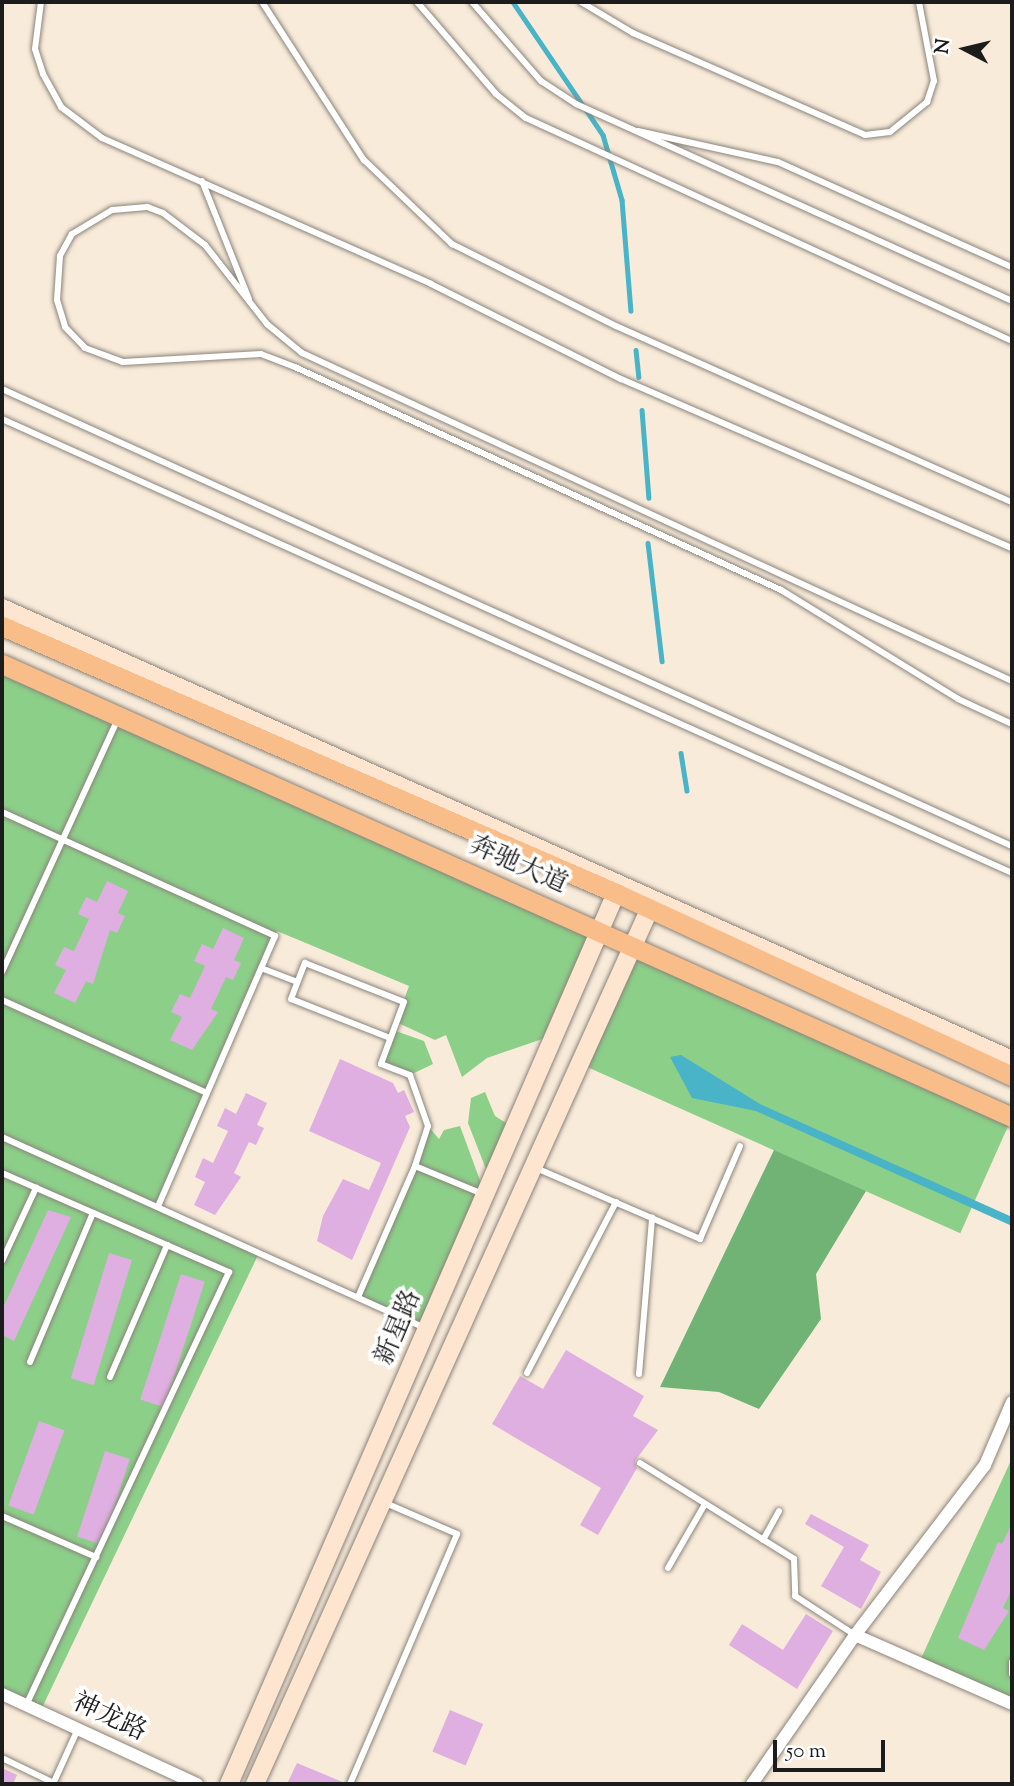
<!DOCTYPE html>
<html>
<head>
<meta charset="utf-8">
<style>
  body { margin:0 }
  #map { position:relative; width:1014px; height:1786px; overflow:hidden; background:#f9ebda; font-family:"Sorts Mill Goudy","Noto Serif SC",serif }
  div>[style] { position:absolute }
  .green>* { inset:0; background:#8ccf89; transform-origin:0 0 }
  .forest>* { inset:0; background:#71b275 }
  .water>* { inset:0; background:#49b3c7 }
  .stream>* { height:4.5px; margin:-2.25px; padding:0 2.25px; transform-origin:2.25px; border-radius:2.25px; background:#49b3c7 }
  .building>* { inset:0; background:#deafe0; transform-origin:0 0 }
  .roads { filter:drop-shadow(0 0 2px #8a847b) drop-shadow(0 0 2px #8a847b) }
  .lane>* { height:6px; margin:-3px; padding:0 3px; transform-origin:3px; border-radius:3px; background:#fff }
  .street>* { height:12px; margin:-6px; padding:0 6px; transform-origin:6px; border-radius:6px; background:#fff }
  .secondary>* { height:18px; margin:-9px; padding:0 9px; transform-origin:9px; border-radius:9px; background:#fde5d0 }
  .primary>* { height:19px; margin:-9.5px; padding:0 9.5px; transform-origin:9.5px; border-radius:9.5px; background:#f9bd89 }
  span { translate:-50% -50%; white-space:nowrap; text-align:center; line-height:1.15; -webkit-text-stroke:7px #fff; paint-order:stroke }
  .street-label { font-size:26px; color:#1c1c1c }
  .frame { position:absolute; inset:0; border:4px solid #1c1c1c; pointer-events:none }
  .north { position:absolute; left:930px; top:14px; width:70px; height:70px; -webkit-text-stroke:5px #fff; paint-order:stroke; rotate:277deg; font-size:19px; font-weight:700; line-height:28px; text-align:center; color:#1c1c1c }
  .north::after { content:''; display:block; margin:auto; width:24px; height:32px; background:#1c1c1c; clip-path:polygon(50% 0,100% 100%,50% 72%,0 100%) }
  .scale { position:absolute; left:773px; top:1740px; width:112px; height:32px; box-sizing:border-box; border:4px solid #1c1c1c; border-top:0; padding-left:9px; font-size:21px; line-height:24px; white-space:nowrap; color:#1c1c1c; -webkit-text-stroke:5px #fff; paint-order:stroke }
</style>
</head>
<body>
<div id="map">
  <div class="green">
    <i style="clip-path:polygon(2px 664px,600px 931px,554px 1035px,487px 1058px,462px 1077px,446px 1035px,435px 1040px,396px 1022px,409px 986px,277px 931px,158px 1207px,259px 1253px,40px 1712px,2px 1694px)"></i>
    <i style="left:630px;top:945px;width:419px;height:129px;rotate:24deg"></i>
    <i style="clip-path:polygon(393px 1030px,424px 1041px,433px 1064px,410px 1075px,381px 1064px)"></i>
    <i style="clip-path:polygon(485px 1092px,495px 1116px,514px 1128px,491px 1182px,468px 1123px,471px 1098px)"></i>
    <i style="clip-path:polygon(428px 1126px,439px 1139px,444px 1130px,460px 1126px,485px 1194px,427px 1329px,358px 1297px)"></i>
    <i style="clip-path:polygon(1012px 1458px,1012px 1704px,919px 1663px)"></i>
  </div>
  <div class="forest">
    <i style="clip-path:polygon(774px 1150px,866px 1191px,816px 1274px,821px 1319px,759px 1409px,719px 1392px,660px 1387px)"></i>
  </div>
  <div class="water">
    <i style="clip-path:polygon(681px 1055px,760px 1104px,1012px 1217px,1012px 1226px,756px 1111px,692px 1098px,670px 1057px)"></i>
  </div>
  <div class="stream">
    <i style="left:513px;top:2px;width:161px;rotate:55.9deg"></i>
    <i style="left:603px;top:135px;width:68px;rotate:73.7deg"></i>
    <i style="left:622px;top:200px;width:111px;rotate:85.4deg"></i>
    <i style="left:636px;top:350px;width:27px;rotate:84deg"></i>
    <i style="left:642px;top:410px;width:88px;rotate:85.5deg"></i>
    <i style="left:648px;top:543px;width:119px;rotate:83.2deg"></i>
    <i style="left:681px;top:753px;width:38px;rotate:81deg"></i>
  </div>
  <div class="building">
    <i style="clip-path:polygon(107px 881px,128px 891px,118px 913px,125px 916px,117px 933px,110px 930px,93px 984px,86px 981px,75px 1003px,54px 993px,66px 970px,55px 965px,64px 947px,74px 951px,89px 919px,78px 914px,86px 897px,97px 902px)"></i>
    <i style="clip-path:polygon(223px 928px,244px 938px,234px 960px,241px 963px,233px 980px,226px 977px,211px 1009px,218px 1012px,192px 1050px,170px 1040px,182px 1017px,171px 1012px,180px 994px,190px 998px,205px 966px,194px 961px,202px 944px,213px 949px)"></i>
    <i style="clip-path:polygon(340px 1059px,393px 1083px,398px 1093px,404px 1090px,414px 1112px,405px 1116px,410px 1127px,352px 1260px,317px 1241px,323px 1216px,343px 1179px,369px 1190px,381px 1163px,309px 1131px)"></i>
    <i style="clip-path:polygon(246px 1093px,267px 1103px,257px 1125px,264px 1128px,256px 1145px,249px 1142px,234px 1173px,241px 1177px,215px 1215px,194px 1205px,205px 1182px,195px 1177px,203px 1158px,213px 1163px,228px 1131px,217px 1126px,225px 1108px,236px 1114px)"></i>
    <i style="clip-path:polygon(48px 1210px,71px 1217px,14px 1341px,2px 1335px,2px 1310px)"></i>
    <i style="left:109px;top:1253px;width:24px;height:131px;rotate:17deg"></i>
    <i style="left:181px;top:1274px;width:25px;height:132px;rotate:18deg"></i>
    <i style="clip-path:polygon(566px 1350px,644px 1396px,633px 1416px,658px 1430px,635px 1461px,637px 1468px,598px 1535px,580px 1525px,601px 1488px,492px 1424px,520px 1376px,543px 1389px)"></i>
    <i style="left:39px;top:1421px;width:27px;height:90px;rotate:20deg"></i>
    <i style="left:105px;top:1451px;width:26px;height:90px;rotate:18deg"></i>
    <i style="clip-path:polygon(811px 1514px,869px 1545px,860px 1560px,881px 1572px,861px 1609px,821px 1586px,844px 1547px,805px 1524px)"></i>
    <i style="clip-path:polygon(1012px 1523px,1012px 1589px,1003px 1608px,1009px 1611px,984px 1650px,958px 1638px,998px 1542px,1002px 1544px)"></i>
    <i style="clip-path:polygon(806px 1614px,833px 1631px,797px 1689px,729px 1645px,742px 1624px,783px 1650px)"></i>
    <i style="left:450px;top:1710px;width:36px;height:45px;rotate:23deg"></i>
    <i style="clip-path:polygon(297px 1763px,345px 1783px,344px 1784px,287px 1784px)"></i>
    <i style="clip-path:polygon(2px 1768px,17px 1775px,13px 1784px,2px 1784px)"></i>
  </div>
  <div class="roads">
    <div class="lane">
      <i style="left:41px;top:2px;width:47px;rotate:97.3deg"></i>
      <i style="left:35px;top:49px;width:26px;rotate:72deg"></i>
      <i style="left:43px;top:74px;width:38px;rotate:61deg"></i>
      <i style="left:61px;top:107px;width:51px;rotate:37.1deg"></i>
      <i style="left:102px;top:138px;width:360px;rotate:23.9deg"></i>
      <i style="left:431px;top:284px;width:212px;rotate:26.6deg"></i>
      <i style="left:621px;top:379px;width:426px;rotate:23.4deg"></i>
      <i style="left:262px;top:2px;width:188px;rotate:57.2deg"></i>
      <i style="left:364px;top:160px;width:122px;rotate:43.7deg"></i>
      <i style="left:452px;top:244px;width:183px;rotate:26.6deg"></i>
      <i style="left:616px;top:326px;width:433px;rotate:24deg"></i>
      <i style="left:417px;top:2px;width:121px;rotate:49.3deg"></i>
      <i style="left:496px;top:94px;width:38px;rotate:39deg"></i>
      <i style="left:526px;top:118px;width:535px;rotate:24.65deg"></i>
      <i style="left:472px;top:2px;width:105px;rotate:48.9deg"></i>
      <i style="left:541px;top:81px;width:42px;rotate:33.3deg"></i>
      <i style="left:576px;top:104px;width:478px;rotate:24.3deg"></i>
      <i style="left:581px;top:2px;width:61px;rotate:30.8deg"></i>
      <i style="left:633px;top:33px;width:253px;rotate:23.7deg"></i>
      <i style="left:865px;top:135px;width:25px;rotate:-7deg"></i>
      <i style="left:890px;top:132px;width:48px;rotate:-39deg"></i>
      <i style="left:927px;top:102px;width:22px;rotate:-72deg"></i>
      <i style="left:934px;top:81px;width:80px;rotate:-100.8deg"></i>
      <i style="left:638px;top:131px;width:143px;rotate:12.5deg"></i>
      <i style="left:778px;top:162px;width:256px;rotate:24.2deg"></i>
      <i style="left:202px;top:181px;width:127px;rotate:68.3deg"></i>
      <i style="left:2px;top:389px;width:1109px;rotate:24.35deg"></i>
      <i style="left:2px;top:419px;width:1107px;rotate:24.2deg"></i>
      <i style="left:1012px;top:681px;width:782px;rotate:-155.2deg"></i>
      <i style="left:302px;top:353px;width:45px;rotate:-140.4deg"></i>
      <i style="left:267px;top:324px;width:100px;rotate:-128.1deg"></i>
      <i style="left:205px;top:245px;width:53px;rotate:-142.7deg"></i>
      <i style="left:163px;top:213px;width:17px;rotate:-159deg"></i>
      <i style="left:147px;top:207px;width:35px;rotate:175deg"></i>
      <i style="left:112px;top:210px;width:47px;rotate:149deg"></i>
      <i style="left:72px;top:234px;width:25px;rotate:119deg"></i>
      <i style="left:60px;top:256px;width:44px;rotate:93.9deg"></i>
      <i style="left:57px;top:300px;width:28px;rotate:73deg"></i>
      <i style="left:65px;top:327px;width:29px;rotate:46deg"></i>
      <i style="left:85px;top:348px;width:40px;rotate:20.2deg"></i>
      <i style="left:123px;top:362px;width:138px;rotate:-3.3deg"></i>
      <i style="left:261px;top:354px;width:39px;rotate:21deg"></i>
      <i style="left:297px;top:368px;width:532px;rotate:24.64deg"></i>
      <i style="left:781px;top:590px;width:208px;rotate:31.6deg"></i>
      <i style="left:958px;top:699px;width:60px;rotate:24.8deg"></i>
      <i style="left:2px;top:812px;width:300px;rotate:24.4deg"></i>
      <i style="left:275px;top:936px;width:295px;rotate:113.4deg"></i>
      <i style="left:261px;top:968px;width:39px;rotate:21deg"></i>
      <i style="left:2px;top:972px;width:278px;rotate:-65.4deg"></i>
      <i style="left:2px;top:1000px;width:225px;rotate:24.4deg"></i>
      <i style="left:390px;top:1038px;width:106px;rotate:-158.5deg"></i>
      <i style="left:291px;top:999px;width:39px;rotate:-69deg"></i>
      <i style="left:305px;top:963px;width:106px;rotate:21.5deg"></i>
      <i style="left:404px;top:1002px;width:66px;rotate:110.4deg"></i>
      <i style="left:381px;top:1064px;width:31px;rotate:21deg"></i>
      <i style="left:410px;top:1075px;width:54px;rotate:70.6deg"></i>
      <i style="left:428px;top:1126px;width:42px;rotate:108deg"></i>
      <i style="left:415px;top:1166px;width:74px;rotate:22.4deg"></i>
      <i style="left:2px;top:1137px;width:464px;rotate:24.3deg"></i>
      <i style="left:536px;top:1168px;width:179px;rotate:23.4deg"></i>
      <i style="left:700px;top:1239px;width:101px;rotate:-66.7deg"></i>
      <i style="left:2px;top:1173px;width:248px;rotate:23.6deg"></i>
      <i style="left:229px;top:1272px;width:478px;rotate:115.1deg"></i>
      <i style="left:2px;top:1261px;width:81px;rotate:-65deg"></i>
      <i style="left:358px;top:1297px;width:143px;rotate:-66.5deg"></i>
      <i style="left:30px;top:1362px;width:162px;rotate:-67.1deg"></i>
      <i style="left:527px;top:1373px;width:193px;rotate:-62.5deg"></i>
      <i style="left:639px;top:1374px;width:157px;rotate:-85.2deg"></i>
      <i style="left:110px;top:1377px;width:144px;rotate:-66.6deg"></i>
      <i style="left:640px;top:1463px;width:181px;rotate:31.9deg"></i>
      <i style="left:794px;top:1559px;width:37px;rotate:88deg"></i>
      <i style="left:795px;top:1596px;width:72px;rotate:33deg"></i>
      <i style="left:2px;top:1516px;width:103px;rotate:23.6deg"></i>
      <i style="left:763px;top:1540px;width:33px;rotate:-61deg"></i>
      <i style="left:668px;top:1568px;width:74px;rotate:-60deg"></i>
      <i style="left:1012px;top:1662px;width:12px;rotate:90deg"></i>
      <i style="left:2px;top:1758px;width:58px;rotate:25.7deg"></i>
      <i style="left:53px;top:1784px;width:60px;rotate:-65.6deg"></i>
      <i style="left:350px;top:1784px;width:272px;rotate:-66.8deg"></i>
      <i style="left:457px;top:1534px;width:81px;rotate:-156.6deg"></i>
    </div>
    <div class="street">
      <i style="left:1012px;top:1402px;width:69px;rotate:113.2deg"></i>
      <i style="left:985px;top:1465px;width:214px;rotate:127.4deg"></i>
      <i style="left:855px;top:1635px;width:171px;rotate:23.7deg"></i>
      <i style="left:2px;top:1694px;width:215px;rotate:24.8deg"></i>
      <i style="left:752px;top:1784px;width:181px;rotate:-55.3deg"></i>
    </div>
    <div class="secondary">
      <i style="left:2px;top:608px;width:1107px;rotate:24.11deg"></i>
      <i style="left:229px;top:1784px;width:971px;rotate:-66.52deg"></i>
      <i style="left:255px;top:1784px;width:961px;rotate:-65.73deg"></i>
    </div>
    <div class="primary">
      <i style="left:2px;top:626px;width:670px;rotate:23.5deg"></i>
      <i style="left:616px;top:893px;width:436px;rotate:24.8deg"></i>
      <i style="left:2px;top:664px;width:1107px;rotate:24.16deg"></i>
    </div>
  </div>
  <div class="street-label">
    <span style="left:518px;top:866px;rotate:24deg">奔驰大道</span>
    <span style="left:399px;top:1328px;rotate:-67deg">新星路</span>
    <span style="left:109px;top:1718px;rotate:25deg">神龙路</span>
  </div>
  <div class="frame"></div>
  <div class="north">N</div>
  <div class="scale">50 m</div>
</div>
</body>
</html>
